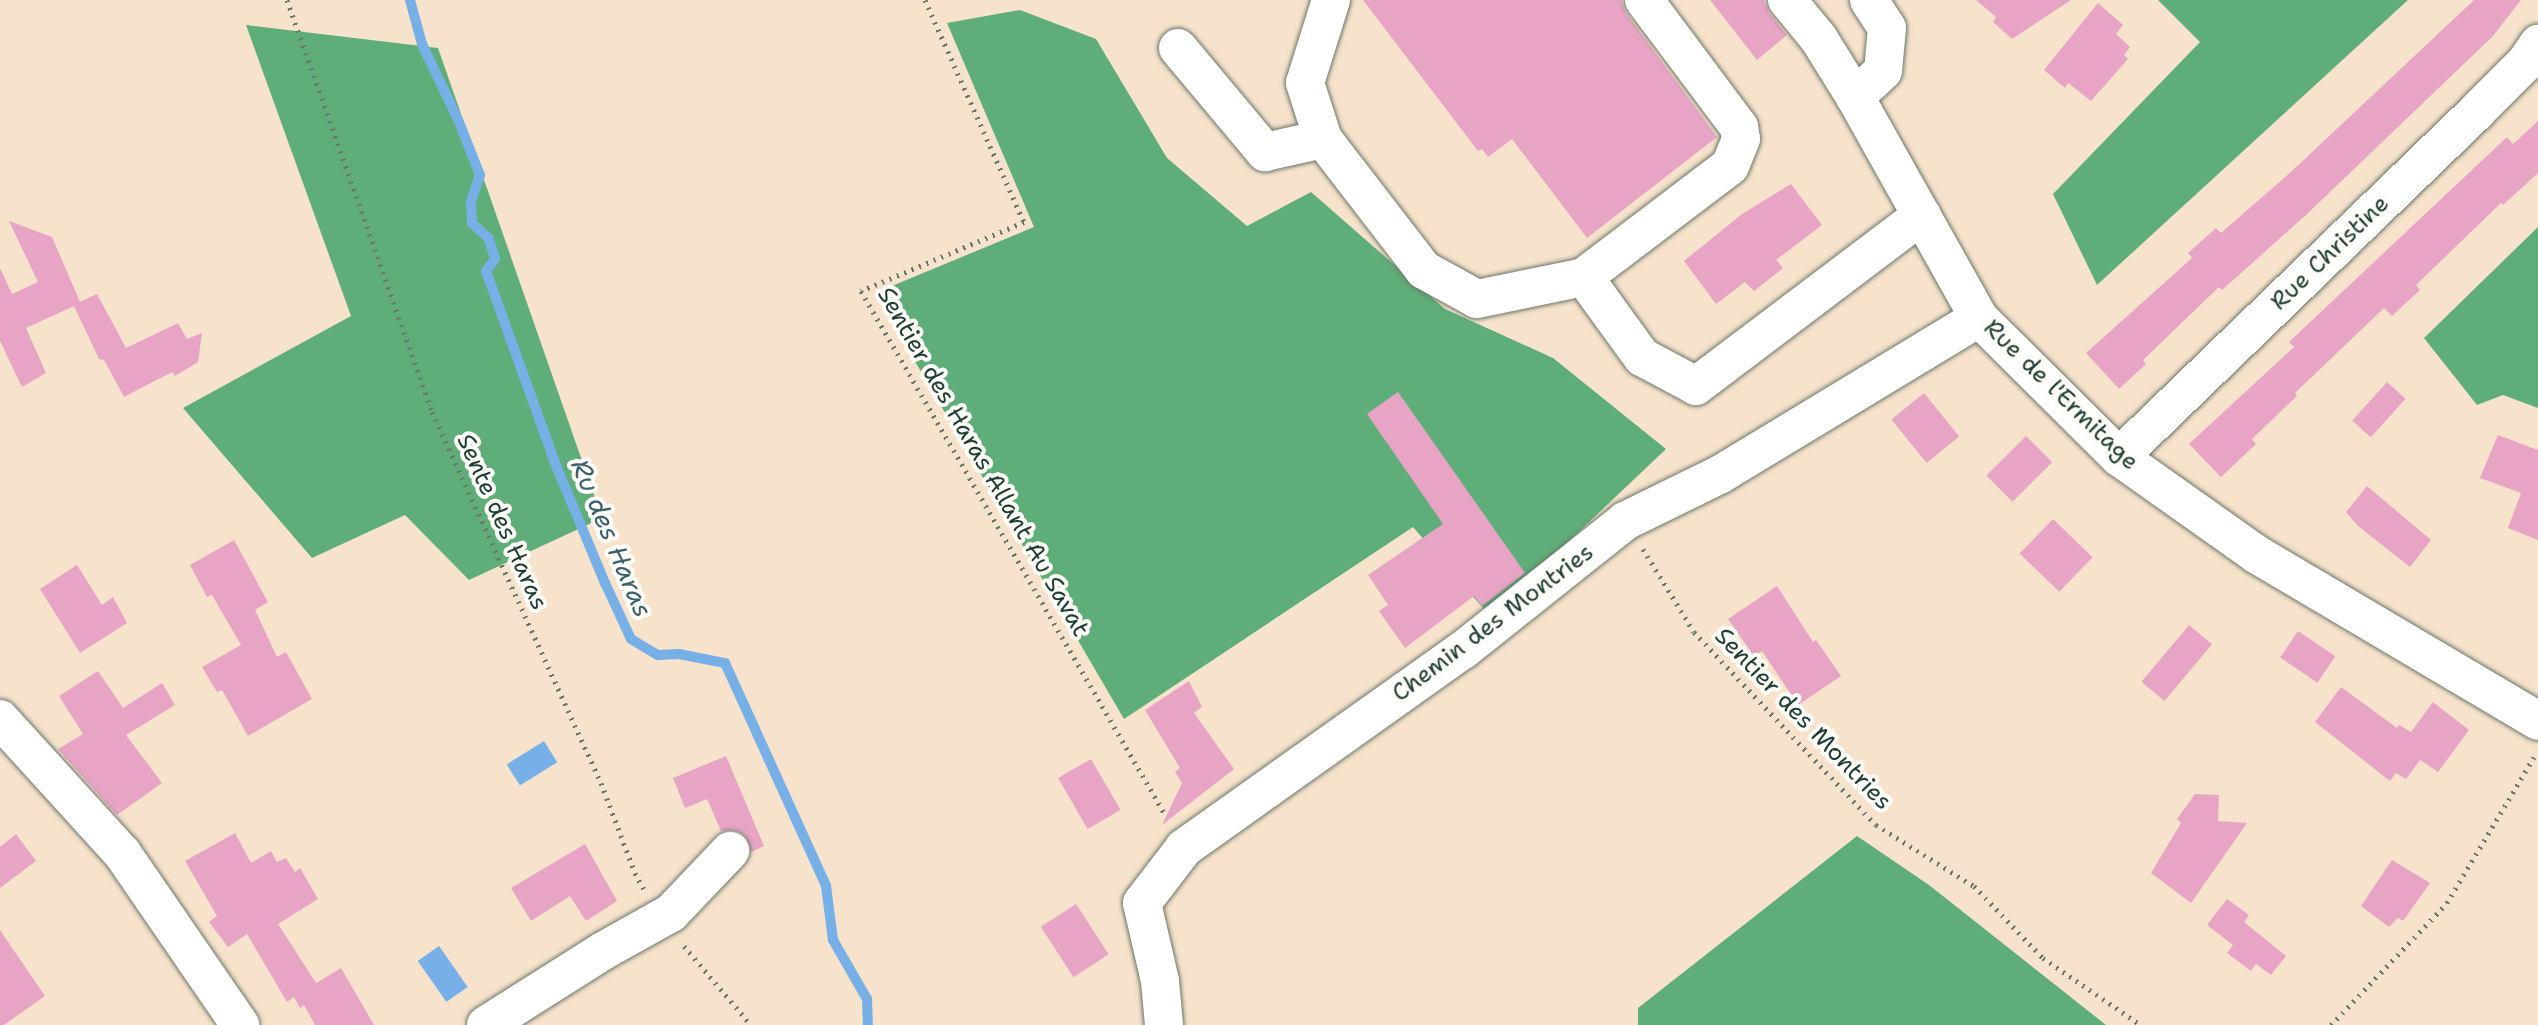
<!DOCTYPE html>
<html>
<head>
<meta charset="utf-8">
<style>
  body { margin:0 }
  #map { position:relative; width:2538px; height:1025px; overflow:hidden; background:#f7e3cc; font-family:"Shantell Sans",sans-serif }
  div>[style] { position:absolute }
  .forest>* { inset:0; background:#5fae79 }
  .water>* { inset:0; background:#76b0e7; transform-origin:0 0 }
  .stream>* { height:10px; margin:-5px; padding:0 5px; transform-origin:5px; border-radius:5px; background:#76b0e7 }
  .building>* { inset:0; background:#e8a4c5; transform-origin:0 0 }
  .path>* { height:5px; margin-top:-2.5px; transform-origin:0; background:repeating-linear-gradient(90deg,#6b7769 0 2px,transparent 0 8px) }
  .roads { filter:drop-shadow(0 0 2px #6b7769) drop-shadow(0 0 2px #6b7769) }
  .minor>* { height:38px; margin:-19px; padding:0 19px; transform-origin:19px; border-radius:19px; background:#fff }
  span { translate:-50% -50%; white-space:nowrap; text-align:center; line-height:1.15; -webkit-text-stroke:8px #fdfcf7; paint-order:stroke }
  .street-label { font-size:24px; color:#1f3d34 }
  .water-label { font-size:26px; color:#39606a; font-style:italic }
</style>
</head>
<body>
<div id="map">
  <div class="forest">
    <i style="clip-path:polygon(2158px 0,2408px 0,2097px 285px,2053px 194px,2200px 42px)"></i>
    <i style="clip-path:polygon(1020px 10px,1096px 39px,1167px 158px,1247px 226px,1311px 192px,1445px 309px,1553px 358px,1666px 449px,1490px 616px,1413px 527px,1124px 719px,875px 293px,1034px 227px,947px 23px)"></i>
    <i style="clip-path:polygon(246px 25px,438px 48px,602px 518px,469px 580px,405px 515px,312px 558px,183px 408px,351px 316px)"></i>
    <i style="clip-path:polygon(2538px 227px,2538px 408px,2503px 395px,2477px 405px,2424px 338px)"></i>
    <i style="clip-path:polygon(1857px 836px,1929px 885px,2106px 1025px,1638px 1025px,1638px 1008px)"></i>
  </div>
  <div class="water">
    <i style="left:544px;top:741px;width:25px;height:44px;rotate:58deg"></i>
    <i style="left:439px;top:946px;width:50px;height:26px;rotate:55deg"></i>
  </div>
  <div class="stream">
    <i style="left:410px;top:0;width:46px;rotate:74.7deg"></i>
    <i style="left:422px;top:44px;width:86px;rotate:64.6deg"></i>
    <i style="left:459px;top:122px;width:57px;rotate:68.4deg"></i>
    <i style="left:480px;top:175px;width:28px;rotate:109deg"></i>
    <i style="left:471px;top:201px;width:22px;rotate:87deg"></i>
    <i style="left:472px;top:223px;width:23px;rotate:43deg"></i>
    <i style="left:489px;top:239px;width:21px;rotate:73deg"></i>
    <i style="left:495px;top:259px;width:15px;rotate:127deg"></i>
    <i style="left:486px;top:271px;width:204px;rotate:70.2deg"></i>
    <i style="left:555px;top:463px;width:130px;rotate:67.4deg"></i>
    <i style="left:605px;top:583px;width:62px;rotate:65.1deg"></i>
    <i style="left:631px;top:639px;width:31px;rotate:31deg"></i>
    <i style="left:658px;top:655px;width:21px;rotate:-3deg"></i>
    <i style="left:679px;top:654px;width:47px;rotate:11.1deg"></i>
    <i style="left:725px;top:663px;width:245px;rotate:65.6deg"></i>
    <i style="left:826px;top:886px;width:54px;rotate:82.6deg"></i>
    <i style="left:833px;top:940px;width:68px;rotate:60deg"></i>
    <i style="left:867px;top:999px;width:26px;rotate:88deg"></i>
  </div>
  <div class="building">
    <i style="clip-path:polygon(1363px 0,1621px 0,1626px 13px,1717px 137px,1587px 238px,1512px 139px,1488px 157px,1482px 149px,1478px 151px)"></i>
    <i style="clip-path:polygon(1710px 0,1764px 0,1770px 14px,1787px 35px,1757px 60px)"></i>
    <i style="clip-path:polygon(1976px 0,2071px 0,2012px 39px,1993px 22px,1996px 17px)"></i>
    <i style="clip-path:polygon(2474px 0,2521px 0,2493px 36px,2306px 215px,2222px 290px,2219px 287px,2143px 360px,2146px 364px,2119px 389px,2086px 353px,2192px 258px,2188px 253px,2216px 228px,2221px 233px,2293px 170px)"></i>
    <i style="clip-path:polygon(2098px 3px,2123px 25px,2116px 34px,2130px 47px,2124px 55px,2128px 59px,2091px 101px,2068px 83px,2065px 88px,2044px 70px)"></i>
    <i style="clip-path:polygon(2538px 121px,2538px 173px,2503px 205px,2501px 203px,2416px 285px,2420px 290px,2392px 316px,2384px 308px,2295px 393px,2297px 396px,2252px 439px,2256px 444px,2221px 477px,2189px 444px,2294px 347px,2289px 342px,2507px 137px,2513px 144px)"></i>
    <i style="clip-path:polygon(1791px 184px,1822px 225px,1776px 260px,1783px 268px,1754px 291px,1745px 282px,1716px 304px,1684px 261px,1742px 214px)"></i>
    <i style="clip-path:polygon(9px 221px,52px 237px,80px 302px,97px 294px,126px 348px,178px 323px,187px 339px,202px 333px,198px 362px,175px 376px,172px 372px,124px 397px,104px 360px,99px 359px,74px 306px,26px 328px,46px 373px,22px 387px,0 341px,0 268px,12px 294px,38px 282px)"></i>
    <i style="left:2387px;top:382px;width:25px;height:52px;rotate:42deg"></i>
    <i style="clip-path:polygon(1398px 392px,1525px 573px,1482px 606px,1474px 596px,1405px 648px,1379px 611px,1388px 605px,1368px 575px,1443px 524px,1367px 414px)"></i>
    <i style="left:1924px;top:393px;width:56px;height:42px;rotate:51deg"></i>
    <i style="clip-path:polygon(2498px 435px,2538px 450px,2538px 540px,2508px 528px,2521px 493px,2480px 478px)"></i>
    <i style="left:2026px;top:436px;width:37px;height:56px;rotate:45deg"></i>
    <i style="clip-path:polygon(2367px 486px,2431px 540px,2410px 567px,2358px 526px,2346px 512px)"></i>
    <i style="left:2053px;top:519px;width:55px;height:48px;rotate:44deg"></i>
    <i style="clip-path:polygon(234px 540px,268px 602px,255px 610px,277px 657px,286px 652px,312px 699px,248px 736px,222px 690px,217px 692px,202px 667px,241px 645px,212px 595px,207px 597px,190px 565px)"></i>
    <i style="clip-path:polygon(77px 565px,102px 605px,113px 597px,127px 623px,80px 653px,40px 589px)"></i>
    <i style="clip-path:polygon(1777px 586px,1813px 642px,1816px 640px,1841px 676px,1798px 705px,1762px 651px,1754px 656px,1728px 619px)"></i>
    <i style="left:2189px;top:625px;width:30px;height:74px;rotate:40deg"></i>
    <i style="left:2298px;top:631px;width:45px;height:32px;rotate:34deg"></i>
    <i style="clip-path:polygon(98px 671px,123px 708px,162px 683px,175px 705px,126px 735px,162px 783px,117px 815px,58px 749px,83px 734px,59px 696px)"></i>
    <i style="clip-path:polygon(1189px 681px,1202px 707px,1194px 713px,1234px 769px,1162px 825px,1182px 783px,1175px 772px,1180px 768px,1145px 710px)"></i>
    <i style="clip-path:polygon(2341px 687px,2397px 728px,2399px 725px,2411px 732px,2433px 702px,2469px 730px,2438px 772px,2420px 760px,2406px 779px,2396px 773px,2390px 781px,2315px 722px)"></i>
    <i style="clip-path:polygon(726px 756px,764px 846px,751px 852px,745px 835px,734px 830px,721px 831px,707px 799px,685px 808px,673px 778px)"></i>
    <i style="left:1091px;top:759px;width:59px;height:38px;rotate:60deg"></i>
    <i style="clip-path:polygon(2195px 794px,2219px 795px,2218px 821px,2247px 823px,2191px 903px,2151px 873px,2181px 823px,2177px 819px)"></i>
    <i style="clip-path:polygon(235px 833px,251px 863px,271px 851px,277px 862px,286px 858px,295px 872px,300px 868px,318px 899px,278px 924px,316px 983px,341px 968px,374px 1025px,315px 1025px,304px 1005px,300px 1008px,294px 997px,287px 1002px,247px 934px,228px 947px,209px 922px,217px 916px,185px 861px)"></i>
    <i style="clip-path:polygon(16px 834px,36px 861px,0 888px,0 847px)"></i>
    <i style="clip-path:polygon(585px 844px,617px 901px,586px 921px,570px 896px,531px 921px,511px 888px)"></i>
    <i style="clip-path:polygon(2392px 860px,2430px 883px,2403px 921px,2398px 918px,2389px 927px,2361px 906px)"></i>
    <i style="clip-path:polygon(2227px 899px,2249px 915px,2244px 922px,2286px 956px,2271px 975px,2256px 964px,2251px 971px,2227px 953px,2233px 945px,2207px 925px)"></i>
    <i style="left:1076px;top:904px;width:60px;height:42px;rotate:57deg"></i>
    <i style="clip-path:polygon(0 930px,45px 996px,4px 1025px,0 1025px)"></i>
  </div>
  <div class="path">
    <i style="left:287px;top:0;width:437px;rotate:70.6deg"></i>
    <i style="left:432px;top:412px;width:408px;rotate:65.5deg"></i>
    <i style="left:601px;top:783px;width:96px;rotate:69.3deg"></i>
    <i style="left:635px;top:873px;width:18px;rotate:61deg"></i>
    <i style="left:925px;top:0;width:243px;rotate:66deg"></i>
    <i style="left:1024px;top:222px;width:177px;rotate:157.1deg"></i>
    <i style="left:861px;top:291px;width:607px;rotate:59.85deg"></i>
    <i style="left:1643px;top:549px;width:97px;rotate:58.4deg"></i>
    <i style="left:1694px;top:632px;width:265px;rotate:46.7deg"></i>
    <i style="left:1876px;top:825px;width:115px;rotate:31.9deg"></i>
    <i style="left:1974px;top:886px;width:100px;rotate:46.2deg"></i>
    <i style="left:2043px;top:958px;width:119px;rotate:34.4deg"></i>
    <i style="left:684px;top:946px;width:104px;rotate:49.7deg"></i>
    <i style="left:2331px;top:1025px;width:168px;rotate:-46.4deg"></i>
    <i style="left:2447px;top:903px;width:170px;rotate:-59.2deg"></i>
  </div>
  <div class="roads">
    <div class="minor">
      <i style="left:1331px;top:0;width:87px;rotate:107.4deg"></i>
      <i style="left:1305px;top:83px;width:59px;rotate:72.2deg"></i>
      <i style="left:1323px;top:139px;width:165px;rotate:52.4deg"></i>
      <i style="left:1424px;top:270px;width:60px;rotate:28.7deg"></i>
      <i style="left:1477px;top:299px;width:109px;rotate:-11.6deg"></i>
      <i style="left:1644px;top:0;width:159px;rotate:53.2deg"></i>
      <i style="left:1739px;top:127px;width:12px;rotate:81deg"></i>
      <i style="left:1741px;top:139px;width:29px;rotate:112deg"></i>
      <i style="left:1730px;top:166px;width:183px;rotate:142.8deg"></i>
      <i style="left:1584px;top:277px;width:99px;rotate:54.1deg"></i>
      <i style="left:1642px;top:357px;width:61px;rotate:28.2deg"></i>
      <i style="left:1696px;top:386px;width:283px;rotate:-37.1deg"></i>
      <i style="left:1787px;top:0;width:50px;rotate:50.6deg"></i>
      <i style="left:1819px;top:39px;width:68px;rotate:58.2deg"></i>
      <i style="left:1855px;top:97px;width:253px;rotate:60.7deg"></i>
      <i style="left:1979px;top:318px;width:197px;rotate:44.8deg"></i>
      <i style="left:2119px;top:457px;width:168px;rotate:35.3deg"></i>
      <i style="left:2256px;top:554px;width:328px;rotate:30.6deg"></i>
      <i style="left:1178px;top:48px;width:136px;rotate:50.1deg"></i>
      <i style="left:1265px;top:152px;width:59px;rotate:-12.6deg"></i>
      <i style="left:1855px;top:97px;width:38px;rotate:-43deg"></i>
      <i style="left:1883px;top:71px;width:43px;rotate:-84.7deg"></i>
      <i style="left:1887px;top:28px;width:33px;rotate:-123deg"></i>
      <i style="left:2119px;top:457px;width:498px;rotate:-44deg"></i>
      <i style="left:2477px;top:111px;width:69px;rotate:-45deg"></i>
      <i style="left:2526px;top:62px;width:22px;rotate:-56deg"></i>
      <i style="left:0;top:719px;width:181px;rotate:47.7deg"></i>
      <i style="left:122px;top:853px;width:209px;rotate:55.5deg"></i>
      <i style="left:486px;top:1025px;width:138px;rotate:-32.3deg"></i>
      <i style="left:603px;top:951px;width:78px;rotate:-29.2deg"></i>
      <i style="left:671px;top:913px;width:86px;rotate:-46.4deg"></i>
      <i style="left:1164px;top:1025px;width:44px;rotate:-95.2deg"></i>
      <i style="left:1160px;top:981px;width:80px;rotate:-103deg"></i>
      <i style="left:1142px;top:903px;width:69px;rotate:-52.6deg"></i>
      <i style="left:1184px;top:848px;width:342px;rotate:-35.4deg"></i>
      <i style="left:1463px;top:650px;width:207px;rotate:-38.5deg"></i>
      <i style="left:1625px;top:521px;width:107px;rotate:-26.1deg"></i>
      <i style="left:1721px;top:474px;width:301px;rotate:-31.2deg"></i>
    </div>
  </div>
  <div class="street-label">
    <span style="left:2330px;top:253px;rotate:-44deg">Rue Christine</span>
    <span style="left:2061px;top:395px;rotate:44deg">Rue de l'Ermitage</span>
    <span style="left:983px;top:462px;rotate:60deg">Sentier des Haras Allant Au Savat</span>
    <span style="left:502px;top:522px;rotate:66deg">Sente des Haras</span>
    <span style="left:1493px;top:623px;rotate:-37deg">Chemin des Montries</span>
    <span style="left:1803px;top:719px;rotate:46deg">Sentier des Montries</span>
  </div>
  <div class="water-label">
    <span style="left:612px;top:538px;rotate:67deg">Ru des Haras</span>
  </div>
</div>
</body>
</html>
